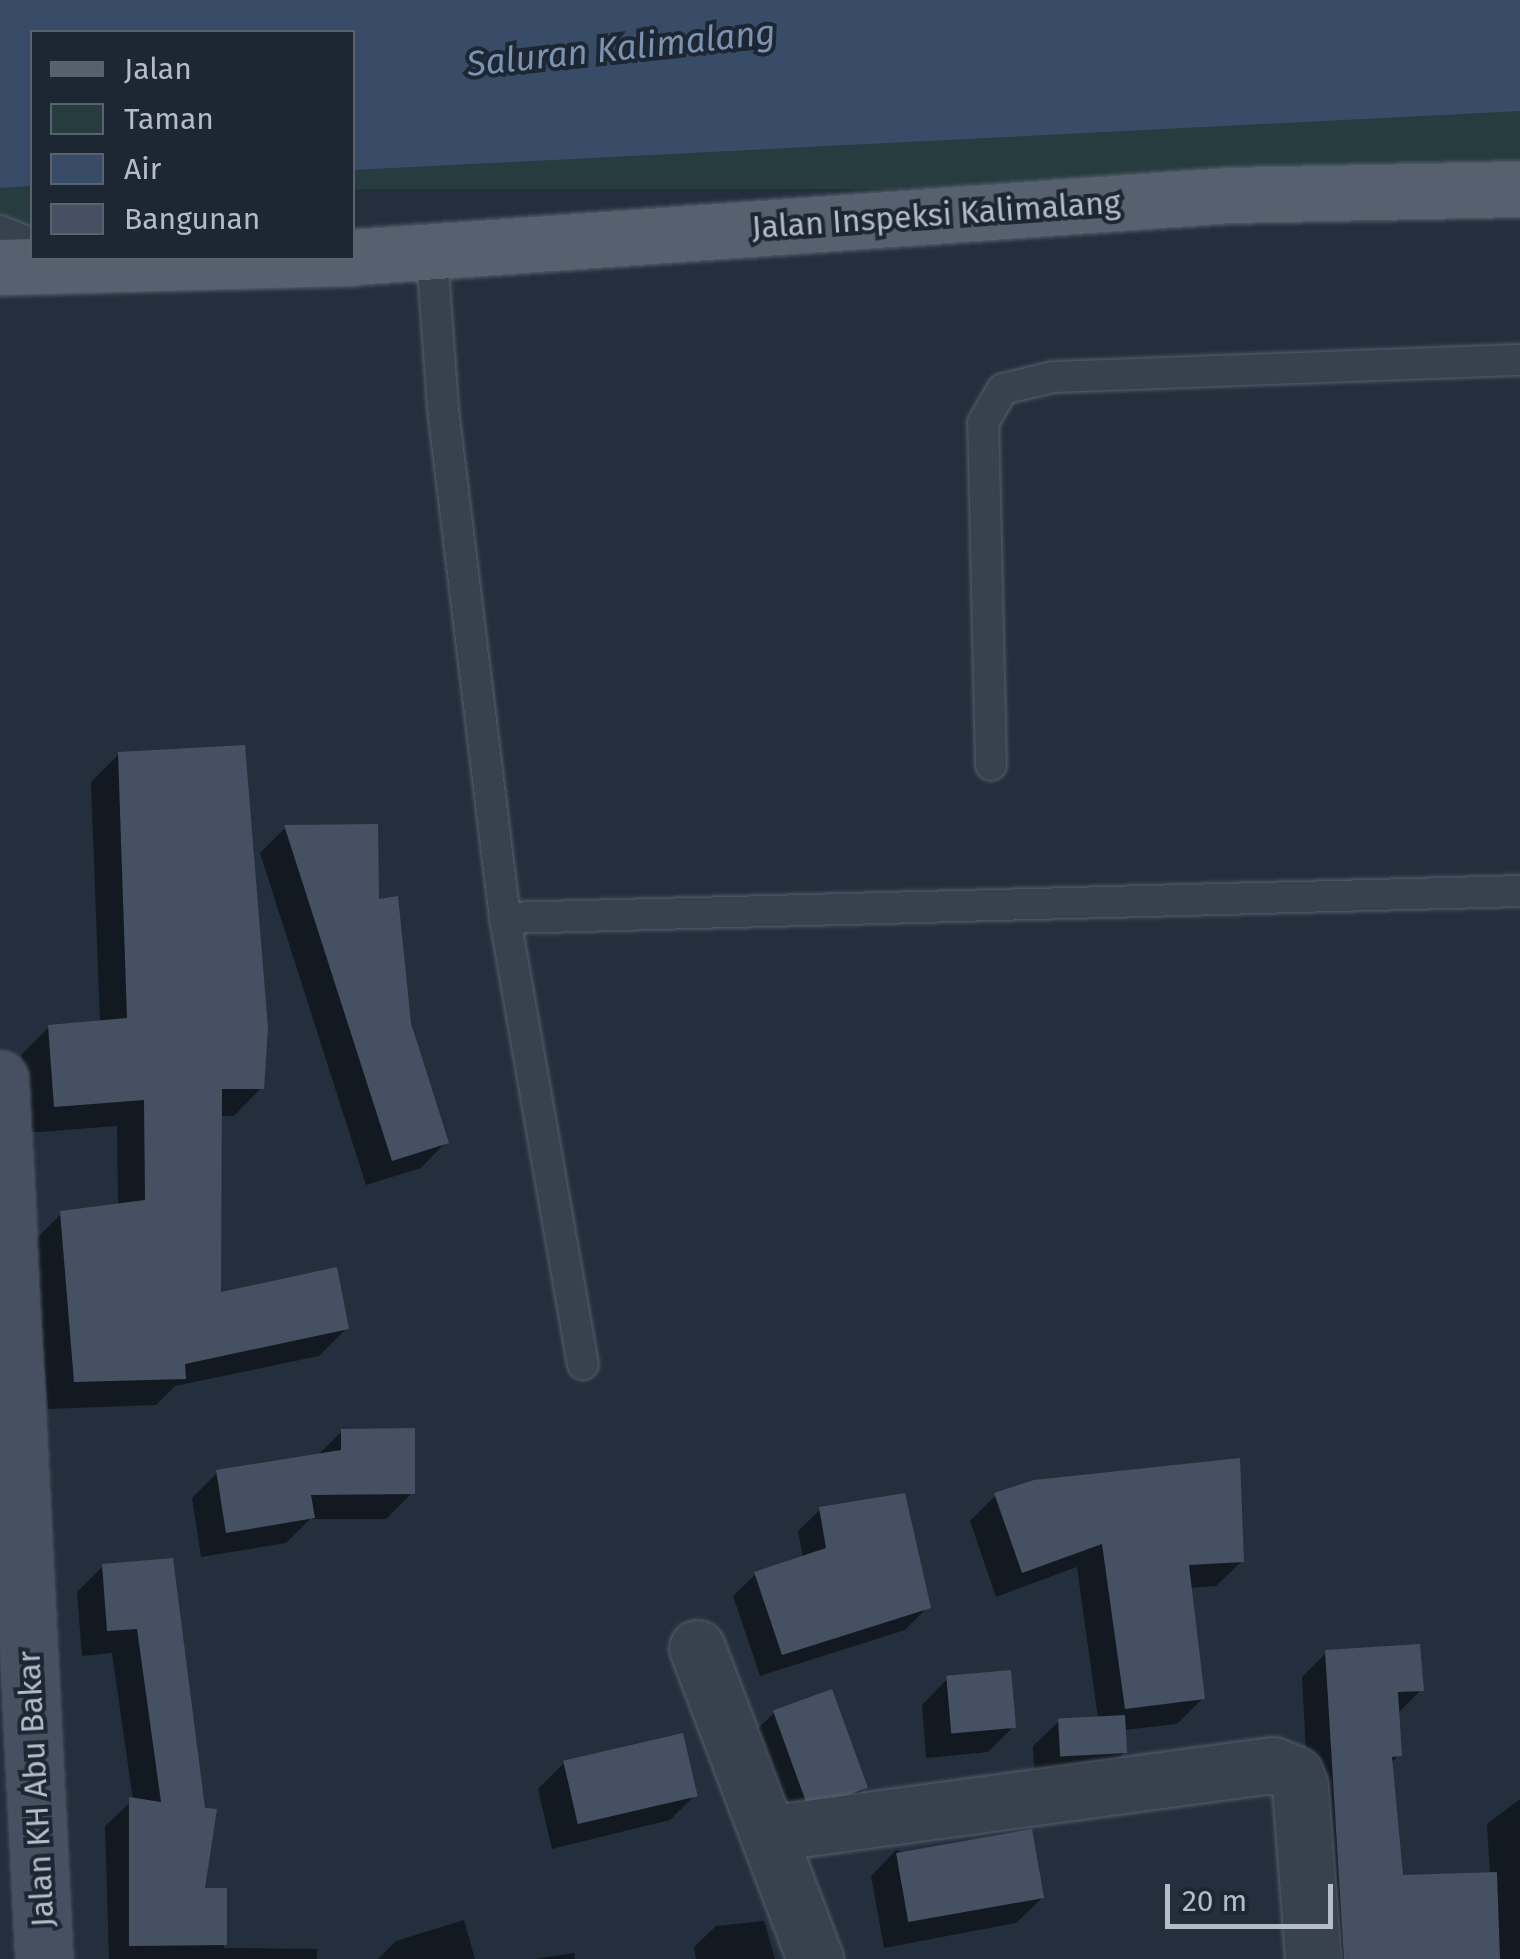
<!DOCTYPE html>
<html>
<head>
<meta charset="utf-8">
<style>
  body { margin:0 }
  #map { position:relative; width:1520px; height:1959px; overflow:hidden; background:#242f3e; font-family:"Fira Sans",sans-serif }
  div>[style] { position:absolute }
  .green>* { inset:0; background:#263c3f; transform-origin:0 0 }
  .water>* { inset:0; background:#394c67 }
  .shadow>* { inset:0; background:#0007 }
  .building>* { inset:0; background:#455162; transform-origin:0 0 }
  .roads { filter:drop-shadow(0 0 2px #565f6c) drop-shadow(0 0 2px #565f6c) }
  .lane>* { height:30px; margin:-15px; padding:0 15px; transform-origin:15px; border-radius:15px; background:#38414e }
  .street>* { height:55px; margin:-27.5px; padding:0 27.5px; transform-origin:27.5px; border-radius:27.5px; background:#38414e }
  .secondary>* { height:55px; margin:-27.5px; padding:0 27.5px; transform-origin:27.5px; border-radius:27.5px; background:#465061 }
  .primary>* { height:55px; margin:-27.5px; padding:0 27.5px; transform-origin:27.5px; border-radius:27.5px; background:#56606e }
  span { translate:-50% -50%; white-space:nowrap; text-align:center; line-height:1.15; -webkit-text-stroke:8px #1d2633; paint-order:stroke }
  .street-label { font-size:32px; color:#b4bcc9 }
  .water-label { font-size:35px; color:#7c92b1; font-style:italic }
  .legend { position:absolute; left:30px; top:30px; width:325px; height:230px; box-sizing:border-box; background:#1d2633; border:2px solid #59626f; margin:0; padding:12px 18px; list-style:none; font-size:30px; color:#b4bcc9 }
  .legend li { display:flex; align-items:center; gap:20px; height:50px }
  .legend b { width:50px; border:2px solid #59626f }
  .scale { position:absolute; left:1165px; top:1884px; width:168px; height:45px; box-sizing:border-box; border:5px solid #b4bcc9; border-top:0; padding-left:12px; font-size:30px; line-height:35px; white-space:nowrap; color:#b4bcc9; -webkit-text-stroke:8px #1d2633; paint-order:stroke }
</style>
</head>
<body>
<div id="map">
  <div class="green">
    <i style="left:1520px;top:111px;width:78px;height:1168px;rotate:90deg"></i>
    <i style="clip-path:polygon(32px 186px,32px 244px,0 231px,0 188px)"></i>
  </div>
  <div class="water">
    <i style="clip-path:polygon(0 0,1520px 0,1520px 111px,353px 170px,352px 32px,32px 32px,32px 186px,0 188px)"></i>
  </div>
  <div class="shadow">
    <i style="clip-path:polygon(119px 754px,261px 1088px,234px 1116px,219px 1116px,219px 1295px,346px 1329px,319px 1356px,175px 1386px,156px 1405px,48px 1409px,34px 1241px,62px 1213px,118px 1206px,117px 1126px,27px 1133px,21px 1055px,49px 1027px,100px 1023px,91px 782px)"></i>
    <i style="clip-path:polygon(285px 828px,376px 902px,446px 1142px,421px 1168px,366px 1185px,260px 853px)"></i>
    <i style="clip-path:polygon(342px 1431px,412px 1493px,386px 1519px,310px 1519px,286px 1543px,201px 1557px,192px 1498px,217px 1473px,317px 1456px)"></i>
    <i style="clip-path:polygon(996px 1495px,1242px 1561px,1216px 1586px,1189px 1588px,1203px 1698px,1177px 1724px,1124px 1730px,1125px 1752px,1099px 1778px,1035px 1786px,1033px 1746px,1059px 1721px,1098px 1719px,1077px 1567px,996px 1597px,970px 1521px)"></i>
    <i style="clip-path:polygon(821px 1509px,928px 1607px,905px 1630px,760px 1676px,733px 1596px,756px 1574px,803px 1558px,798px 1531px)"></i>
    <i style="clip-path:polygon(171px 1561px,202px 1890px,224px 1890px,224px 1948px,317px 1949px,317px 1959px,109px 1959px,105px 1826px,133px 1800px,112px 1653px,82px 1656px,77px 1592px,103px 1566px)"></i>
    <i style="clip-path:polygon(1326px 1653px,1421px 1690px,1397px 1714px,1399px 1755px,1390px 1764px,1401px 1878px,1490px 1875px,1487px 1824px,1520px 1799px,1520px 1959px,1317px 1959px,1302px 1677px)"></i>
    <i style="clip-path:polygon(947px 1679px,1013px 1727px,988px 1752px,926px 1758px,922px 1705px)"></i>
    <i style="clip-path:polygon(774px 1713px,865px 1788px,840px 1813px,780px 1821px,748px 1738px)"></i>
    <i style="clip-path:polygon(564px 1763px,695px 1795px,670px 1820px,552px 1849px,538px 1789px)"></i>
    <i style="clip-path:polygon(896px 1850px,1042px 1898px,1016px 1923px,884px 1948px,871px 1876px)"></i>
    <i style="clip-path:polygon(464px 1920px,475px 1959px,378px 1959px,396px 1941px)"></i>
    <i style="clip-path:polygon(764px 1921px,775px 1959px,696px 1959px,694px 1947px,716px 1926px)"></i>
    <i style="clip-path:polygon(574px 1953px,575px 1959px,534px 1959px)"></i>
  </div>
  <div class="building">
    <i style="clip-path:polygon(245px 745px,268px 1028px,264px 1089px,222px 1089px,221px 1292px,337px 1267px,349px 1329px,185px 1364px,186px 1379px,74px 1382px,60px 1211px,145px 1200px,144px 1100px,54px 1107px,48px 1025px,127px 1018px,118px 752px)"></i>
    <i style="clip-path:polygon(378px 824px,379px 899px,398px 896px,411px 1023px,449px 1143px,392px 1161px,284px 825px)"></i>
    <i style="clip-path:polygon(415px 1428px,415px 1494px,311px 1495px,315px 1518px,226px 1533px,216px 1470px,341px 1450px,341px 1429px)"></i>
    <i style="clip-path:polygon(1240px 1458px,1244px 1562px,1189px 1565px,1205px 1699px,1125px 1709px,1102px 1544px,1022px 1573px,994px 1493px,1034px 1480px)"></i>
    <i style="clip-path:polygon(905px 1493px,931px 1608px,782px 1655px,754px 1572px,826px 1548px,819px 1507px)"></i>
    <i style="clip-path:polygon(173px 1558px,205px 1808px,217px 1809px,205px 1888px,227px 1888px,227px 1945px,129px 1946px,129px 1797px,161px 1802px,137px 1629px,107px 1631px,102px 1564px)"></i>
    <i style="clip-path:polygon(1420px 1644px,1424px 1691px,1398px 1692px,1402px 1756px,1392px 1757px,1403px 1875px,1497px 1872px,1500px 1959px,1344px 1959px,1325px 1650px)"></i>
    <i style="left:1011px;top:1670px;width:58px;height:65px;rotate:85deg"></i>
    <i style="left:832px;top:1689px;width:105px;height:63px;rotate:70deg"></i>
    <i style="left:1125px;top:1715px;width:38px;height:67px;rotate:87deg"></i>
    <i style="left:683px;top:1733px;width:65px;height:123px;rotate:77deg"></i>
    <i style="left:1032px;top:1829px;width:70px;height:138px;rotate:80deg"></i>
  </div>
  <div class="roads">
    <div class="lane">
      <i style="left:0;top:231px;width:35px;rotate:22deg"></i>
      <i style="left:432px;top:255px;width:154px;rotate:85.9deg"></i>
      <i style="left:443px;top:409px;width:513px;rotate:83.06deg"></i>
      <i style="left:505px;top:918px;width:453px;rotate:80.1deg"></i>
      <i style="left:991px;top:765px;width:342px;rotate:-91.3deg"></i>
      <i style="left:983px;top:423px;width:39px;rotate:-60deg"></i>
      <i style="left:1003px;top:389px;width:51px;rotate:-13.5deg"></i>
      <i style="left:1053px;top:377px;width:467px;rotate:-2.1deg"></i>
      <i style="left:505px;top:918px;width:1015px;rotate:-1.52deg"></i>
    </div>
    <div class="street">
      <i style="left:697px;top:1648px;width:333px;rotate:69.2deg"></i>
      <i style="left:771px;top:1833px;width:506px;rotate:-7.73deg"></i>
      <i style="left:1272px;top:1765px;width:25px;rotate:21deg"></i>
      <i style="left:1295px;top:1774px;width:13px;rotate:67deg"></i>
      <i style="left:1300px;top:1786px;width:173px;rotate:85.7deg"></i>
    </div>
    <div class="secondary">
      <i style="left:0;top:1079px;width:881px;rotate:87.14deg"></i>
    </div>
    <div class="primary">
      <i style="left:352px;top:257px;width:880px;rotate:-4.04deg"></i>
      <i style="left:1230px;top:195px;width:290px;rotate:-1.2deg"></i>
      <i style="left:0;top:267px;width:352px;rotate:-1.5deg"></i>
    </div>
  </div>
  <div class="street-label">
    <span style="left:936px;top:215px;rotate:-4deg">Jalan Inspeksi Kalimalang</span>
    <span style="left:36px;top:1789px;rotate:-93deg">Jalan KH Abu Bakar</span>
  </div>
  <div class="water-label">
    <span style="left:621px;top:48px;rotate:-6deg">Saluran Kalimalang</span>
  </div>
  <ul class="legend">
  <li><b style="height:12px;background:#56606e"></b>Jalan</li>
  <li><b style="height:28px;background:#263c3f"></b>Taman</li>
  <li><b style="height:28px;background:#394c67"></b>Air</li>
  <li><b style="height:28px;background:#455162"></b>Bangunan</li>
  </ul>
  <div class="scale">20 m</div>
</div>
</body>
</html>
